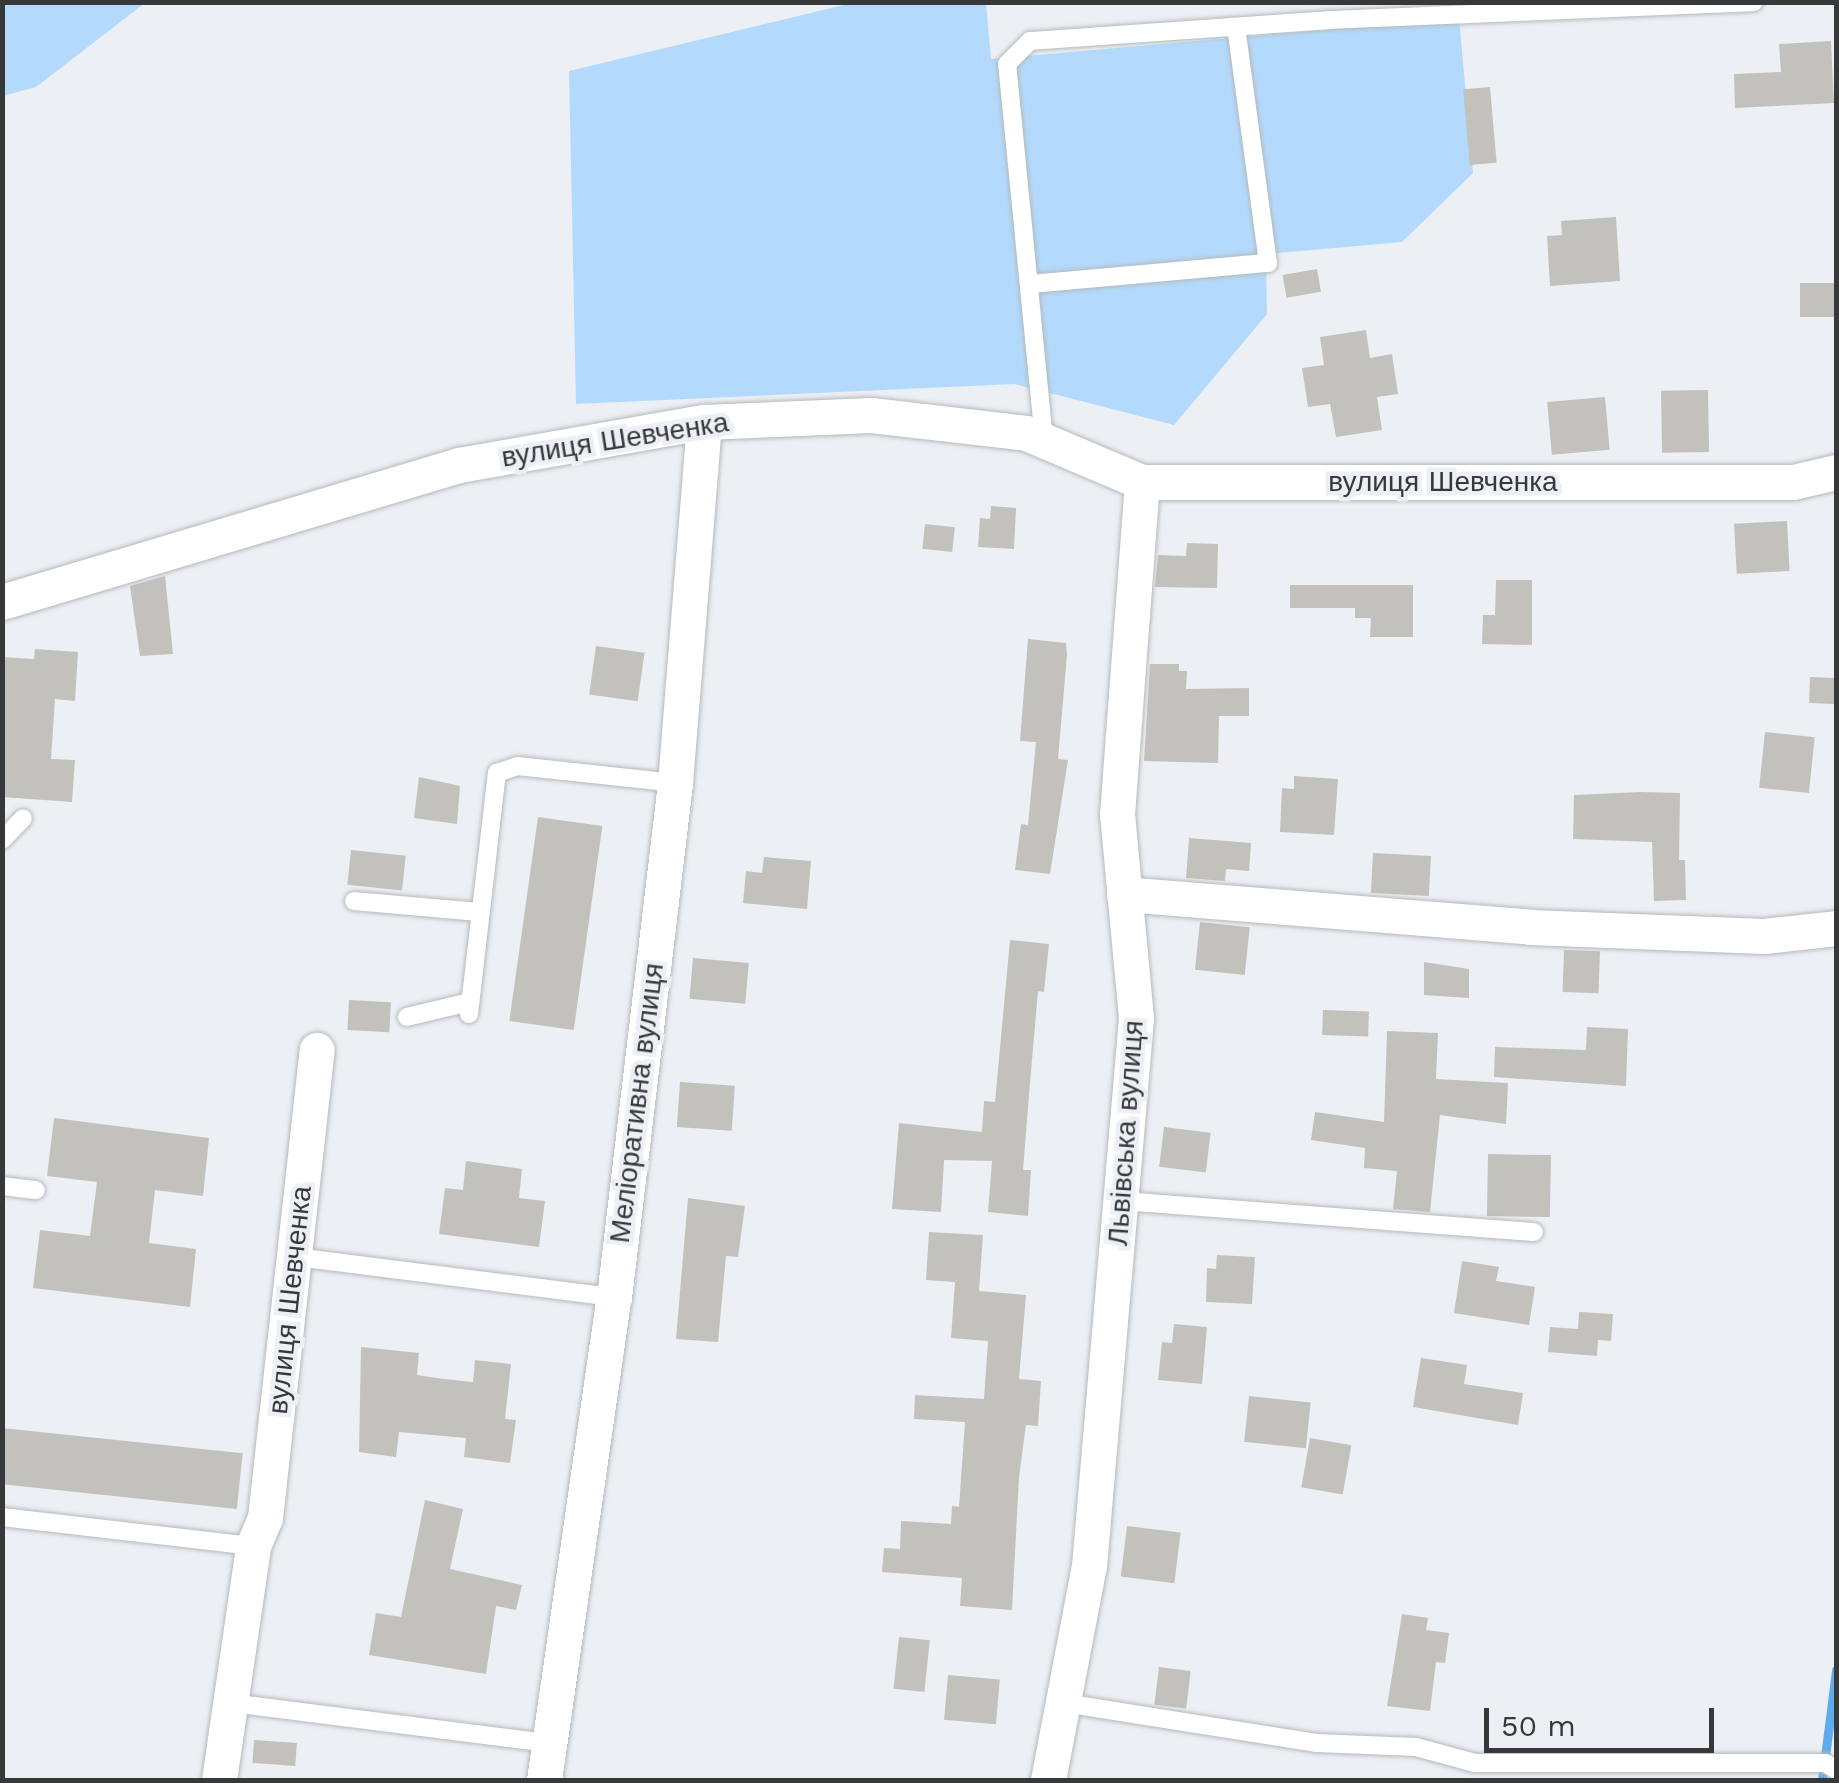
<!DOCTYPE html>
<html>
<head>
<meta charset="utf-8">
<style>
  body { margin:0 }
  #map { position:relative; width:1839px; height:1783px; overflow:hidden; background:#ecf0f4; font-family:"Work Sans",sans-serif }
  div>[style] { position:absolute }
  .green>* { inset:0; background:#b3dafd }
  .stream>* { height:9px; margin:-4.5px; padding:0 4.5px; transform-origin:4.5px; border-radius:4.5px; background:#5facec }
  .building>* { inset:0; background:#c3c1bc; transform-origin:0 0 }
  .roads { filter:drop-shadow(0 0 2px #b5b9bc) drop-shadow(0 0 2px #b5b9bc) }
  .service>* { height:18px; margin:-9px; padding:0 9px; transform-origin:9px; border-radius:9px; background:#fff }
  .minor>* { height:35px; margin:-17.5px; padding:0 17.5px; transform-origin:17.5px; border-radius:17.5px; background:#fff }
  span { translate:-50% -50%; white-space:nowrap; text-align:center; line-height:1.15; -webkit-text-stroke:9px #ecf0f4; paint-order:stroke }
  .street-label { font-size:28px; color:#36383a }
  .frame { position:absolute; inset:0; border:5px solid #36383a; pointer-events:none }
  .scale { position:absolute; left:1484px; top:1708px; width:230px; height:45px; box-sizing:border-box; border:5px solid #36383a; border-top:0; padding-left:12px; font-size:30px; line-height:35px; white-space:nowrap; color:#36383a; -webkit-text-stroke:8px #ecf0f4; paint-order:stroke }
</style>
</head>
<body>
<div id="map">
  <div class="green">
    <i style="clip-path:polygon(3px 2px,145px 2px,145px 3px,36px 87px,3px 96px)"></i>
    <i style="clip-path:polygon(852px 3px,986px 3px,991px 59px,1459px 18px,1473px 173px,1402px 242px,1266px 254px,1267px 314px,1174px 425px,1015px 384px,576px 404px,569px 71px)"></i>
  </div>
  <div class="stream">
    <i style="left:1822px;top:1780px;width:111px;rotate:-82.7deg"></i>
  </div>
  <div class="building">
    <i style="clip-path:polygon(1831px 41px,1834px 103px,1735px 108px,1734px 74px,1781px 72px,1779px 44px)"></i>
    <i style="left:1490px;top:87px;width:76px;height:27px;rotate:85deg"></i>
    <i style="clip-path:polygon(1616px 217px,1620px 281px,1550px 286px,1547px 236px,1562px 235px,1561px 221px)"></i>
    <i style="left:1317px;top:269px;width:23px;height:35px;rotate:80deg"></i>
    <i style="left:1836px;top:283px;width:34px;height:36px;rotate:90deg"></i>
    <i style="clip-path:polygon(1366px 330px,1370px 358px,1392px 354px,1398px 394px,1377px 397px,1382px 430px,1336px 437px,1330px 404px,1308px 407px,1302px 368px,1324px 365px,1320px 337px)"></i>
    <i style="left:1708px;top:390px;width:62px;height:47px;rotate:89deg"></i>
    <i style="left:1605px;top:397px;width:53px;height:58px;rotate:85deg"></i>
    <i style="clip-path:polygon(991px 506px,1016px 508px,1014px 549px,978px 547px,980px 518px,990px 519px)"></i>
    <i style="left:1787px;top:521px;width:50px;height:53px;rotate:87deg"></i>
    <i style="left:925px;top:524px;width:30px;height:25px;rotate:6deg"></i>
    <i style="clip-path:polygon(1187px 543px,1218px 544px,1217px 588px,1155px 587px,1158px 555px,1186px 556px)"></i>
    <i style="clip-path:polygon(165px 576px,173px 654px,140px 656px,130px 586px)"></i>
    <i style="clip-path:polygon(1496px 580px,1532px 580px,1532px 645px,1482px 644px,1483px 615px,1495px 615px)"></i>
    <i style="clip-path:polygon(1290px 585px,1413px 585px,1413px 637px,1370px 637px,1371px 618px,1355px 618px,1355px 608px,1290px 608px)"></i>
    <i style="clip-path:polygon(1028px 639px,1066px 643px,1067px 655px,1058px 759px,1068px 760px,1050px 874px,1015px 870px,1021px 824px,1028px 825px,1036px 742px,1020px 741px)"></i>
    <i style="left:596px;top:646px;width:49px;height:49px;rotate:8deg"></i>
    <i style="clip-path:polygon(35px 649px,78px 652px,75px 701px,55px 699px,51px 759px,75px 760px,72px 802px,2px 797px,2px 657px,34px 659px)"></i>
    <i style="clip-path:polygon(1150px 664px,1179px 664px,1179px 671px,1187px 671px,1186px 689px,1249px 688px,1249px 716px,1219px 716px,1218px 763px,1144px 761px)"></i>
    <i style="left:1810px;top:677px;width:26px;height:26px;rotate:2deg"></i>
    <i style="left:1765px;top:732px;width:50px;height:56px;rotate:6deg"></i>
    <i style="clip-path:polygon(1294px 776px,1338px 779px,1334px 835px,1280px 832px,1282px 788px,1294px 789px)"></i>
    <i style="clip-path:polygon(419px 777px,460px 786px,457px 824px,414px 818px)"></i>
    <i style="clip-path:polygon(1640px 792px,1680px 793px,1679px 860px,1685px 860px,1686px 900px,1654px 901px,1652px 842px,1573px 839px,1574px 795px)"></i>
    <i style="left:538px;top:817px;width:65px;height:206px;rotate:8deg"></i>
    <i style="clip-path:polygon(1189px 838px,1251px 843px,1249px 871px,1226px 869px,1225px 881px,1186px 878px)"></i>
    <i style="left:351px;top:850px;width:55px;height:35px;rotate:6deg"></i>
    <i style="left:1373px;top:853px;width:58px;height:40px;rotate:3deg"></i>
    <i style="clip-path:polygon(764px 857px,811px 861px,807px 909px,743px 903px,746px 871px,762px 873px)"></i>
    <i style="left:1200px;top:922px;width:50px;height:48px;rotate:6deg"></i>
    <i style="clip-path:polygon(1010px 940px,1049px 944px,1044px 992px,1038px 991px,1030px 1083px,1023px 1170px,1031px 1170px,1028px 1216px,988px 1212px,992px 1161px,944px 1160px,941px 1212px,892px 1209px,899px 1123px,982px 1132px,984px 1101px,995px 1102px)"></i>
    <i style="left:1564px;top:950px;width:36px;height:42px;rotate:2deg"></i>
    <i style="left:693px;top:958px;width:56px;height:41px;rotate:5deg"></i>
    <i style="clip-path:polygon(1424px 962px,1469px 969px,1469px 998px,1424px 995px)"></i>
    <i style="left:349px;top:1000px;width:42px;height:30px;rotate:3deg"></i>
    <i style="left:1323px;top:1010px;width:46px;height:25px;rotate:2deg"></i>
    <i style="clip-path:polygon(1587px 1027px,1628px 1029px,1626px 1086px,1494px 1077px,1495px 1047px,1586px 1050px)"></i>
    <i style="clip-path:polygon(1387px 1031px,1438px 1033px,1436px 1079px,1508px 1083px,1506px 1124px,1440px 1115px,1430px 1212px,1393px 1209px,1397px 1171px,1364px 1168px,1365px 1148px,1311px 1140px,1315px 1112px,1384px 1122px)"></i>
    <i style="left:680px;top:1082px;width:55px;height:45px;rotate:4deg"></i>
    <i style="clip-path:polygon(54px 1118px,209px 1138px,203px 1196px,155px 1190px,149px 1243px,196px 1249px,190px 1307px,33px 1288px,40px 1230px,90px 1236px,97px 1182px,47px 1176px)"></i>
    <i style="left:1164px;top:1127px;width:47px;height:40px;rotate:7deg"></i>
    <i style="left:1488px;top:1154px;width:63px;height:62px;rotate:1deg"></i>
    <i style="clip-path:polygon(466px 1161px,522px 1169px,519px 1198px,545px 1201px,539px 1247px,439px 1234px,445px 1188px,463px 1190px)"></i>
    <i style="clip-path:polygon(688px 1198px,745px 1206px,738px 1257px,726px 1256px,718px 1342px,676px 1339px)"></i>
    <i style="clip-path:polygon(929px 1232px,983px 1235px,979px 1291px,1026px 1295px,1019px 1379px,1041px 1381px,1038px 1426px,1026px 1425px,1019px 1477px,1012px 1610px,960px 1606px,962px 1578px,882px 1572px,884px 1548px,900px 1549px,901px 1521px,951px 1524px,952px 1506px,959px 1507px,965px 1422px,914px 1419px,915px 1395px,984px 1399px,988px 1341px,951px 1338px,955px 1282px,926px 1280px)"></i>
    <i style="clip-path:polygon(1217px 1255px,1255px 1257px,1252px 1304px,1206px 1302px,1207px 1268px,1216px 1269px)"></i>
    <i style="clip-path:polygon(1462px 1261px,1499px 1267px,1496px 1281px,1535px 1287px,1529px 1325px,1454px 1313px)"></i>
    <i style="clip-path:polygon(1579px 1312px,1613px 1314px,1611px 1341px,1598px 1340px,1597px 1356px,1548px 1352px,1550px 1327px,1578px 1329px)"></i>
    <i style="clip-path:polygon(1174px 1324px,1207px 1327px,1202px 1384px,1158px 1380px,1162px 1342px,1172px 1343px)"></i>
    <i style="clip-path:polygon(361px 1347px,419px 1353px,417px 1375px,444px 1379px,473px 1382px,475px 1360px,511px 1364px,505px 1419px,516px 1420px,510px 1463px,464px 1457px,466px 1438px,399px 1432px,396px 1457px,359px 1452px)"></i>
    <i style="clip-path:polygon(1421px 1358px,1467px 1365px,1464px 1384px,1523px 1393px,1518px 1425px,1413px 1407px)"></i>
    <i style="left:1249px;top:1396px;width:62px;height:46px;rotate:6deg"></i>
    <i style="left:2px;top:1428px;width:242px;height:56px;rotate:6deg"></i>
    <i style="left:1310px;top:1438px;width:42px;height:50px;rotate:10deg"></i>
    <i style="clip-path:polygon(425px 1500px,463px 1509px,450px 1569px,522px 1585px,516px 1610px,496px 1606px,486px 1674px,369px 1655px,376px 1613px,401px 1617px)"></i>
    <i style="left:1127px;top:1526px;width:54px;height:51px;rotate:7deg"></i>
    <i style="clip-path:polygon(1402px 1614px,1428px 1618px,1426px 1630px,1449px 1633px,1445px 1663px,1436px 1662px,1430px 1711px,1387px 1706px)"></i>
    <i style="left:899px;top:1637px;width:31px;height:52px;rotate:6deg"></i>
    <i style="left:1159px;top:1667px;width:32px;height:38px;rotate:7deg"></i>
    <i style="left:948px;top:1675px;width:52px;height:45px;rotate:5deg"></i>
    <i style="left:254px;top:1740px;width:43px;height:23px;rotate:4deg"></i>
  </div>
  <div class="roads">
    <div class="service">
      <i style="left:1031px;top:284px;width:238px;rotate:-5.1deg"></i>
      <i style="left:1268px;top:263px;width:238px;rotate:-97.7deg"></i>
      <i style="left:1044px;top:440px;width:378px;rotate:-95.6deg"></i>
      <i style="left:1007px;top:64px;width:33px;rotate:-45deg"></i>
      <i style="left:1030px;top:41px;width:300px;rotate:-4deg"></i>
      <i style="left:1329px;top:20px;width:425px;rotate:-2.4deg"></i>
      <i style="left:2px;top:840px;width:30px;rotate:-46deg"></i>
      <i style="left:354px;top:901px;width:125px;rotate:5deg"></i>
      <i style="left:469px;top:1014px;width:243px;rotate:-83.4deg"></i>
      <i style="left:497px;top:773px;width:21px;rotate:-19deg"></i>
      <i style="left:517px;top:766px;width:159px;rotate:6.1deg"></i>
      <i style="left:407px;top:1017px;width:65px;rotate:-13.4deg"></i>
      <i style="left:2px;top:1186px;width:34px;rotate:7deg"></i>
      <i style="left:1121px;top:1201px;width:414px;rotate:4.3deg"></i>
      <i style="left:296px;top:1257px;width:321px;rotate:7.2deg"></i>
      <i style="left:2px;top:1517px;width:253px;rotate:6.6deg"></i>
      <i style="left:231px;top:1703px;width:321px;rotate:7.2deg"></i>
      <i style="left:1064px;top:1703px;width:255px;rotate:9deg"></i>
      <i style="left:1316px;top:1743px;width:100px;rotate:2.3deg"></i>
      <i style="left:1416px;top:1747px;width:61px;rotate:15.2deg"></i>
      <i style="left:1475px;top:1763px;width:350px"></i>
      <i style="left:1825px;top:1763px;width:13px;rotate:32deg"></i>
    </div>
    <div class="minor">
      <i style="left:2px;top:602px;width:477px;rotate:-16.7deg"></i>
      <i style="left:459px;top:465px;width:249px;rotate:-10deg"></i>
      <i style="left:704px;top:422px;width:167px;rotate:-2.4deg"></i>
      <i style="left:871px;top:415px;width:156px;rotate:6.6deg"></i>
      <i style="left:1026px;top:433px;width:126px;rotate:22.9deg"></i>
      <i style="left:1142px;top:482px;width:651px"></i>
      <i style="left:1793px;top:482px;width:44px;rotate:-13.1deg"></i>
      <i style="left:1124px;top:894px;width:407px;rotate:4.6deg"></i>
      <i style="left:1530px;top:927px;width:234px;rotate:2.2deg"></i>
      <i style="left:1764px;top:936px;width:72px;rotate:-6.3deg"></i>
      <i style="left:219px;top:1780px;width:236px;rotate:-81.7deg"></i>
      <i style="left:253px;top:1546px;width:30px;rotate:-67deg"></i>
      <i style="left:265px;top:1518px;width:471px;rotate:-83.7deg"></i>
      <i style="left:544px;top:1780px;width:488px;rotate:-81.8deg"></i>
      <i style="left:614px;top:1297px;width:518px;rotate:-83.23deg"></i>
      <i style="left:675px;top:783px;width:362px;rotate:-85.4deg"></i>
      <i style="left:1048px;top:1780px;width:218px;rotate:-79.2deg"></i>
      <i style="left:1089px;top:1566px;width:550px;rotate:-85.1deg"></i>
      <i style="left:1136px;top:1018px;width:205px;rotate:-95.3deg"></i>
      <i style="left:1117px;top:814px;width:333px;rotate:-85.7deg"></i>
    </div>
  </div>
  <div class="street-label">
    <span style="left:615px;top:440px;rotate:-9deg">вулиця Шевченка</span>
    <span style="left:1443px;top:482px">вулиця Шевченка</span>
    <span style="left:637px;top:1103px;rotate:-83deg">Меліоративна вулиця</span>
    <span style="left:1126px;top:1133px;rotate:-86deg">Львівська вулиця</span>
    <span style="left:290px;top:1300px;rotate:-84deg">вулиця Шевченка</span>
  </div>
  <div class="frame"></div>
  <div class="scale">50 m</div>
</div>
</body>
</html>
